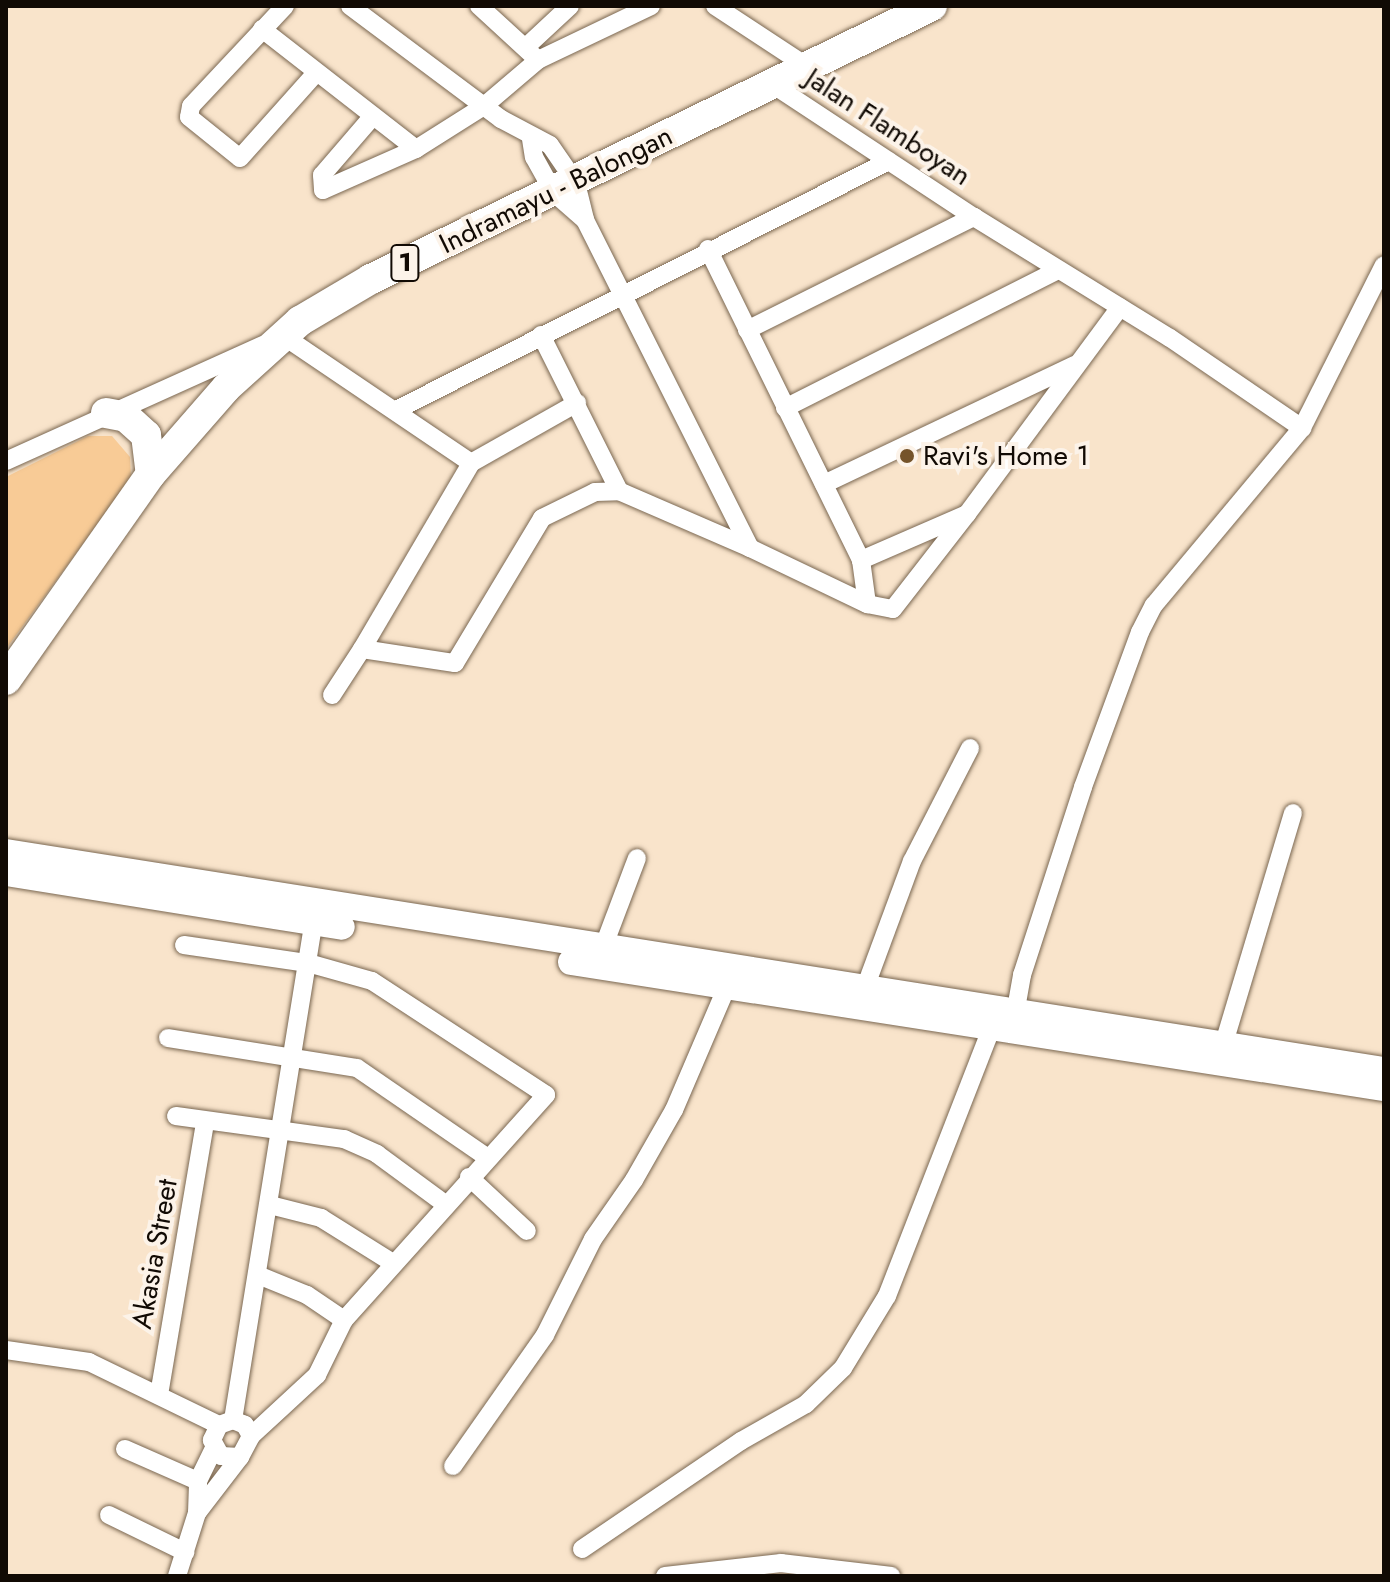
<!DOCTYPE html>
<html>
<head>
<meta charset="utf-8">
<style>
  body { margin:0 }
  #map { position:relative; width:1390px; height:1582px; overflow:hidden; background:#f9e4cb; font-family:Jost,sans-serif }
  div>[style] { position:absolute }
  .green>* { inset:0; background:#f8cb96 }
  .roads { filter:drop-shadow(0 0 2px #7a6751) drop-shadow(0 0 2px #7a6751) }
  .minor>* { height:18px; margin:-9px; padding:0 9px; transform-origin:9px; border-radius:9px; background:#fff }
  .secondary>* { height:26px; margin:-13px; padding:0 13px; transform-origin:13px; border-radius:13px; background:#fff }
  .trunk>* { height:30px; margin:-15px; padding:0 15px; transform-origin:15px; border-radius:15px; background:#fff }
  .dots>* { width:22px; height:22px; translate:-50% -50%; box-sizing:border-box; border:4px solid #fcf3e9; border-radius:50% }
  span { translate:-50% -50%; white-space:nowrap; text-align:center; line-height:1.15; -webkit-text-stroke:8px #fcf3e9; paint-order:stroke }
  .shield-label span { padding:2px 6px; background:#fcf3e9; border:2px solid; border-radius:6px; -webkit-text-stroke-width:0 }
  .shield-label { font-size:26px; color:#110a04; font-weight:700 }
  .street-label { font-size:28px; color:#110a04 }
  .poi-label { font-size:28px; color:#110a04 }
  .left { translate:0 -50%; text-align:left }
  .frame { position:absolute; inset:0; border:8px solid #110a04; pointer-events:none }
</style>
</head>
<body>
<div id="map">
  <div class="green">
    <i style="clip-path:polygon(88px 436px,112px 436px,130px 457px,131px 478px,6px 649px,6px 477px)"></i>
  </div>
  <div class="roads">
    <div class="minor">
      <i style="left:285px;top:6px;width:137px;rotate:133.2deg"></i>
      <i style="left:191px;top:106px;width:11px;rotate:100deg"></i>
      <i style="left:189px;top:117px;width:65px;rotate:38.8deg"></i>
      <i style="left:240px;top:158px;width:114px;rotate:-48.2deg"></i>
      <i style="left:350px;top:6px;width:189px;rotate:36.8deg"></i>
      <i style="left:501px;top:119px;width:55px;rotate:28deg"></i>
      <i style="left:550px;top:145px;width:46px;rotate:55.6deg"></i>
      <i style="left:576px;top:183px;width:38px;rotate:76deg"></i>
      <i style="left:585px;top:220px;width:367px;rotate:63.3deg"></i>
      <i style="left:750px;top:548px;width:130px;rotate:25.6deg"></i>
      <i style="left:715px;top:6px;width:111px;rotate:33.3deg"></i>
      <i style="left:262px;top:29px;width:195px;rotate:37.9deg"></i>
      <i style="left:416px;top:149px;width:80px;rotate:-32.3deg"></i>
      <i style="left:484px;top:106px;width:71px;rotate:-40.4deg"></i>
      <i style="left:538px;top:60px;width:80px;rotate:-137.5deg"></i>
      <i style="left:526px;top:47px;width:60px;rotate:-43deg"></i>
      <i style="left:538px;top:60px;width:125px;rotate:-25.5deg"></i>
      <i style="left:772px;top:84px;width:242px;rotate:33.4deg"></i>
      <i style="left:373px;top:116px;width:78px;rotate:130.8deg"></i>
      <i style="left:322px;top:175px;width:15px;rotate:86deg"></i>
      <i style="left:323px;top:190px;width:102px;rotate:-23.8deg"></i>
      <i style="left:531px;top:139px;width:18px;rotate:81deg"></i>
      <i style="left:534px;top:157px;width:41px;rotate:60.9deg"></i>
      <i style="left:554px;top:193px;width:41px;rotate:41.1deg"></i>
      <i style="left:708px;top:249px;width:347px;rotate:63.8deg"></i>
      <i style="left:747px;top:330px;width:254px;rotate:-26.5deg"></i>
      <i style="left:974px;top:217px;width:230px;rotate:31.7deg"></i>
      <i style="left:1170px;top:338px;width:160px;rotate:34.3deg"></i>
      <i style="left:282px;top:335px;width:228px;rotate:34.1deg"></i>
      <i style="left:541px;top:335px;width:174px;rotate:63.4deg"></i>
      <i style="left:785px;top:408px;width:306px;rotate:-26.8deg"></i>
      <i style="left:396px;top:410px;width:552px;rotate:-26.8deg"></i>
      <i style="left:6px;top:461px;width:282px;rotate:-24.3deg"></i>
      <i style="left:824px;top:484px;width:278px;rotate:-25.4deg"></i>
      <i style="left:967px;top:514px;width:116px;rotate:156.5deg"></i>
      <i style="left:861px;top:560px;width:44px;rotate:82.2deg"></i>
      <i style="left:867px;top:604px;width:26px;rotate:11deg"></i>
      <i style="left:893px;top:609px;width:120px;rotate:-52.1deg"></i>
      <i style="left:967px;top:514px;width:257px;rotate:-53.5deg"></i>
      <i style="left:362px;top:649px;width:216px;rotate:-59.6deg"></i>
      <i style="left:471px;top:463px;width:122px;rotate:-29.5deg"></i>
      <i style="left:332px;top:695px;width:55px;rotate:-56.9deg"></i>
      <i style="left:362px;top:649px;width:94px;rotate:8.6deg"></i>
      <i style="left:455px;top:663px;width:169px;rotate:-59deg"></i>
      <i style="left:542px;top:518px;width:59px;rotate:-26.1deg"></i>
      <i style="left:595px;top:492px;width:24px;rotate:-2deg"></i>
      <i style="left:619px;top:491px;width:143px;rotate:23.5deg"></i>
      <i style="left:184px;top:945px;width:125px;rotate:8.3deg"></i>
      <i style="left:308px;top:963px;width:66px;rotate:15.7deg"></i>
      <i style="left:372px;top:981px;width:208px;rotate:33.2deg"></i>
      <i style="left:546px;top:1095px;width:302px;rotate:131.9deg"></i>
      <i style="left:603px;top:948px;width:96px;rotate:-69.3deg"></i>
      <i style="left:865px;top:988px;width:135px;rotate:-69.7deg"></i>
      <i style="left:912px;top:861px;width:127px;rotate:-62.8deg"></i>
      <i style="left:1014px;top:1020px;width:46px;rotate:-79.9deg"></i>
      <i style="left:1022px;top:975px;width:198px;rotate:-72deg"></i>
      <i style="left:1083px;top:787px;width:165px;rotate:-69.8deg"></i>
      <i style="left:1140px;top:632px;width:30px;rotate:-63deg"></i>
      <i style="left:1154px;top:605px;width:231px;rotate:-50.1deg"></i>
      <i style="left:1302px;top:428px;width:182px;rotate:-63.3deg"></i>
      <i style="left:168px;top:1038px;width:191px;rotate:9deg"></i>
      <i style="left:357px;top:1068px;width:159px;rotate:34.5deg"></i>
      <i style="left:1224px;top:1043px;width:240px;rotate:-73.3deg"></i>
      <i style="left:176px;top:1116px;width:170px;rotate:7.8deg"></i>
      <i style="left:344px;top:1139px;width:36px;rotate:24deg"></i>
      <i style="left:377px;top:1154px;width:84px;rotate:36.3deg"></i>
      <i style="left:469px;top:1177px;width:79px;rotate:43deg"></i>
      <i style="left:270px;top:1205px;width:53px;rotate:14.3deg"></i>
      <i style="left:321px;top:1218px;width:85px;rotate:32deg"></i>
      <i style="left:6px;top:1350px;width:84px;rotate:8.2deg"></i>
      <i style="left:89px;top:1362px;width:144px;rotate:25.9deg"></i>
      <i style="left:159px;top:1395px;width:275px;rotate:-80.4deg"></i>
      <i style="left:233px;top:1420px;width:514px;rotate:-80.81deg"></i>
      <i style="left:251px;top:1436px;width:13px;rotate:-119deg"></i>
      <i style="left:245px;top:1425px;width:13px;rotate:-157deg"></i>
      <i style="left:233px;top:1420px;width:15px;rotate:160deg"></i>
      <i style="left:219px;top:1425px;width:17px;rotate:115deg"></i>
      <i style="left:212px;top:1440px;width:18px;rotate:61deg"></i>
      <i style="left:221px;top:1456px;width:19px;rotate:3deg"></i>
      <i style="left:240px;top:1457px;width:24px;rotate:-62deg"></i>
      <i style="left:251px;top:1436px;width:90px;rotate:-42.7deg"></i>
      <i style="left:317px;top:1375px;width:61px;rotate:-63.9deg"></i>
      <i style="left:344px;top:1320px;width:45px;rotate:-146deg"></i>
      <i style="left:307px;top:1295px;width:53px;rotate:-157.8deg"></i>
      <i style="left:125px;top:1449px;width:80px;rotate:23.7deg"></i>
      <i style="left:453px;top:1466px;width:160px;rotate:-54.9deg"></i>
      <i style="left:545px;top:1335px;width:107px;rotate:-63.4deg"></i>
      <i style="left:593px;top:1239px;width:72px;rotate:-55.2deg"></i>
      <i style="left:634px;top:1180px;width:81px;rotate:-60.3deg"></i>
      <i style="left:674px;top:1110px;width:145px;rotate:-66.8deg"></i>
      <i style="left:197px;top:1513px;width:71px;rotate:-52.5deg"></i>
      <i style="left:109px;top:1515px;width:85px;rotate:26deg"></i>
      <i style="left:582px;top:1549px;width:192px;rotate:-34.2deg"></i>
      <i style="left:741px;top:1441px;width:75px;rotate:-29.6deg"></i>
      <i style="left:806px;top:1404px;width:52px;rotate:-44.2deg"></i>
      <i style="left:843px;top:1368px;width:84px;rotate:-58.6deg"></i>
      <i style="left:887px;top:1296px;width:289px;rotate:-68.7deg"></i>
      <i style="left:177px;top:1576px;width:66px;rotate:-72.4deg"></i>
      <i style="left:197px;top:1513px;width:32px;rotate:-88deg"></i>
      <i style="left:198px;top:1481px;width:37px;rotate:-64deg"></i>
      <i style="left:665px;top:1576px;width:117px;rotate:-6.4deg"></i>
      <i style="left:781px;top:1563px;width:111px;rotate:6.7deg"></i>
    </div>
    <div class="secondary">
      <i style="left:6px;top:852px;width:1395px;rotate:8.99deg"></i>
      <i style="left:6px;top:873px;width:340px;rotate:9.1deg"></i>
      <i style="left:571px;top:962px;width:823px;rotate:8.81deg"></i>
    </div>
    <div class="trunk">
      <i style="left:106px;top:413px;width:20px;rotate:11deg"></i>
      <i style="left:126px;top:417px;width:27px;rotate:42deg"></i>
      <i style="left:146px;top:435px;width:39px;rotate:83deg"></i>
      <i style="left:6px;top:680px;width:252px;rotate:-54.9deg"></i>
      <i style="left:151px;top:474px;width:114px;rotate:-48.9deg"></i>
      <i style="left:226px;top:388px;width:100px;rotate:-42.2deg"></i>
      <i style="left:300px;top:321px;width:82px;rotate:-30.6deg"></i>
      <i style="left:371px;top:279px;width:624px;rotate:-25.95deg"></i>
    </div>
  </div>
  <div class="dots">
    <i style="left:907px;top:456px;background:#75542b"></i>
  </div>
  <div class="shield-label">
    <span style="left:405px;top:263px">1</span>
  </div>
  <div class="street-label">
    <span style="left:888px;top:127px;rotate:33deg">Jalan Flamboyan</span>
    <span style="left:556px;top:190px;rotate:-26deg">Indramayu - Balongan</span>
    <span style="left:155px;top:1254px;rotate:-80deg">Akasia Street</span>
  </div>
  <div class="poi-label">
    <span class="left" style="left:923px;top:456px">Ravi's Home 1</span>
  </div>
  <div class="frame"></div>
</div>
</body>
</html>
